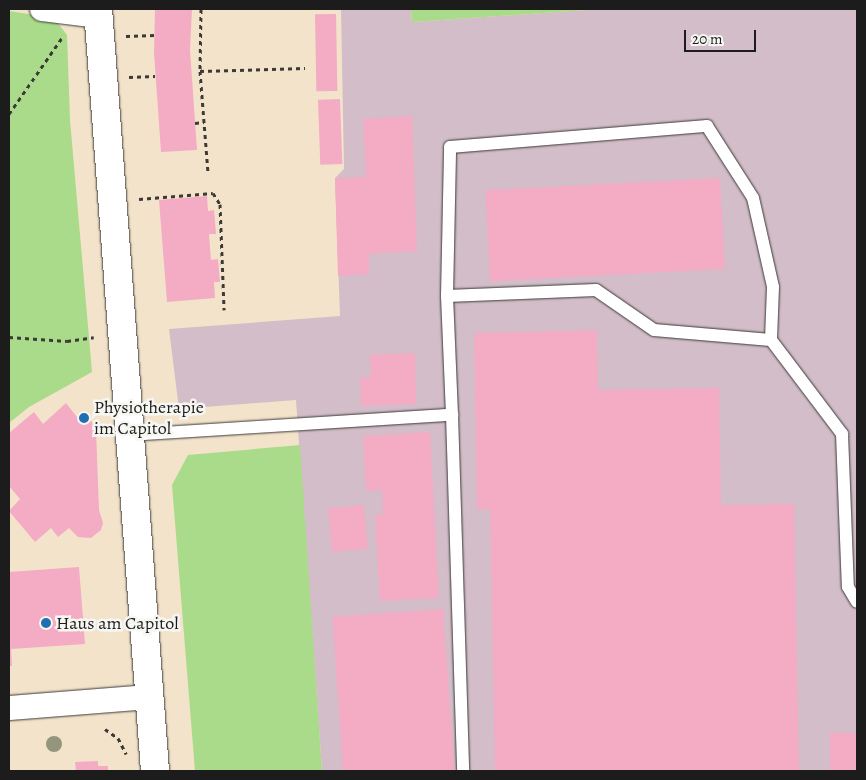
<!DOCTYPE html>
<html>
<head>
<meta charset="utf-8">
<style>
  body { margin:0 }
  #map { position:relative; width:866px; height:780px; overflow:hidden; background:#f3e3cb; font-family:Alegreya,serif }
  div>[style] { position:absolute }
  .industrial>* { inset:0; background:#d2bdc8 }
  .green>* { inset:0; background:#aadb8a }
  .building>* { inset:0; background:#f4abc4; transform-origin:0 0 }
  .path>* { height:3px; margin-top:-1.5px; transform-origin:0; background:repeating-linear-gradient(90deg,#3c3a36 0 4px,transparent 0 8px) }
  .roads { filter:drop-shadow(0 0 1px #3c3a36) drop-shadow(0 0 1px #3c3a36) }
  .service>* { height:12px; margin:-6px; padding:0 6px; transform-origin:6px; border-radius:6px; background:#fff }
  .minor>* { height:24px; margin:-12px; padding:0 12px; transform-origin:12px; border-radius:12px; background:#fff }
  .tertiary>* { height:28px; margin:-14px; padding:0 14px; transform-origin:14px; border-radius:14px; background:#fff }
  .trees>* { width:16px; height:16px; margin:-8px; border-radius:50%; background:#94957d }
  .dots>* { width:14px; height:14px; translate:-50% -50%; box-sizing:border-box; border:2px solid #f6f6f2; border-radius:50% }
  span { translate:-50% -50%; white-space:nowrap; text-align:center; line-height:1.15; -webkit-text-stroke:5px #f6f6f2; paint-order:stroke }
  .poi-label { font-size:18px; color:#1c1c1c }
  .left { translate:0 -50%; text-align:left }
  .frame { position:absolute; inset:0; border:10px solid #1c1c1c; pointer-events:none }
  .scale { position:absolute; left:684px; top:30px; width:72px; height:22px; box-sizing:border-box; border:2px solid #1c1c1c; border-top:0; padding-left:6px; font-size:15px; line-height:18px; white-space:nowrap; color:#1c1c1c; -webkit-text-stroke:4px #f6f6f2; paint-order:stroke }
</style>
</head>
<body>
<div id="map">
  <div class="industrial">
    <i style="clip-path:polygon(341px 9px,411px 9px,412px 22px,601px 9px,857px 9px,857px 771px,322px 771px,296px 400px,179px 409px,169px 329px,340px 316px,335px 178px,344px 169px)"></i>
  </div>
  <div class="green">
    <i style="clip-path:polygon(411px 9px,601px 9px,412px 22px)"></i>
    <i style="clip-path:polygon(9px 11px,54px 18px,67px 35px,70px 120px,92px 372px,29px 407px,9px 423px)"></i>
    <i style="clip-path:polygon(300px 445px,322px 771px,195px 771px,172px 485px,188px 455px)"></i>
  </div>
  <div class="building">
    <i style="clip-path:polygon(155px 9px,192px 9px,190px 50px,197px 150px,161px 152px,154px 53px)"></i>
    <i style="left:336px;top:14px;width:77px;height:21px;rotate:89deg"></i>
    <i style="left:340px;top:99px;width:65px;height:22px;rotate:88deg"></i>
    <i style="clip-path:polygon(412px 116px,417px 251px,369px 254px,369px 274px,338px 276px,335px 178px,366px 177px,363px 119px)"></i>
    <i style="left:720px;top:178px;width:91px;height:235px;rotate:87deg"></i>
    <i style="clip-path:polygon(207px 196px,208px 211px,214px 210px,216px 234px,209px 234px,211px 260px,218px 259px,220px 282px,214px 282px,215px 298px,167px 302px,159px 200px)"></i>
    <i style="clip-path:polygon(597px 330px,598px 390px,719px 388px,721px 505px,794px 504px,799px 771px,495px 771px,490px 509px,477px 510px,474px 333px)"></i>
    <i style="clip-path:polygon(415px 353px,416px 404px,361px 406px,360px 378px,371px 377px,370px 355px)"></i>
    <i style="clip-path:polygon(66px 403px,77px 417px,91px 421px,96px 430px,99px 510px,103px 523px,101px 530px,91px 538px,78px 537px,69px 528px,58px 537px,51px 528px,35px 542px,9px 511px,20px 499px,9px 486px,9px 433px,34px 412px,43px 424px)"></i>
    <i style="clip-path:polygon(430px 432px,439px 598px,380px 601px,375px 515px,383px 514px,382px 490px,366px 491px,363px 436px)"></i>
    <i style="left:364px;top:505px;width:44px;height:36px;rotate:85deg"></i>
    <i style="clip-path:polygon(79px 567px,85px 644px,11px 649px,12px 666px,9px 666px,9px 572px)"></i>
    <i style="left:443px;top:609px;width:162px;height:111px;rotate:86deg"></i>
    <i style="left:830px;top:733px;width:27px;height:38px"></i>
    <i style="clip-path:polygon(98px 761px,98px 766px,108px 766px,108px 771px,76px 771px,75px 762px)"></i>
  </div>
  <div class="path">
    <i style="left:201px;top:9px;width:62px;rotate:90.9deg"></i>
    <i style="left:200px;top:71px;width:101px;rotate:85.5deg"></i>
    <i style="left:126px;top:36px;width:29px;rotate:-2deg"></i>
    <i style="left:200px;top:71px;width:105px;rotate:-1.6deg"></i>
    <i style="left:129px;top:77px;width:26px;rotate:-2deg"></i>
    <i style="left:9px;top:114px;width:96px;rotate:-55.2deg"></i>
    <i style="left:195px;top:123px;width:9px;rotate:-6deg"></i>
    <i style="left:139px;top:199px;width:74px;rotate:-4.6deg"></i>
    <i style="left:213px;top:193px;width:13px;rotate:58deg"></i>
    <i style="left:220px;top:204px;width:106px;rotate:87.8deg"></i>
    <i style="left:9px;top:337px;width:58px;rotate:3.9deg"></i>
    <i style="left:67px;top:341px;width:27px;rotate:-8deg"></i>
    <i style="left:105px;top:729px;width:16px;rotate:35deg"></i>
    <i style="left:118px;top:738px;width:18px;rotate:63deg"></i>
  </div>
  <div class="roads">
    <div class="service">
      <i style="left:447px;top:296px;width:149px;rotate:-2.3deg"></i>
      <i style="left:596px;top:290px;width:70px;rotate:34.6deg"></i>
      <i style="left:654px;top:330px;width:117px;rotate:4.9deg"></i>
      <i style="left:771px;top:340px;width:118px;rotate:52.9deg"></i>
      <i style="left:842px;top:434px;width:153px;rotate:87.8deg"></i>
      <i style="left:848px;top:587px;width:17px;rotate:59deg"></i>
      <i style="left:452px;top:415px;width:119px;rotate:-92.4deg"></i>
      <i style="left:447px;top:296px;width:149px;rotate:-88.8deg"></i>
      <i style="left:450px;top:147px;width:258px;rotate:-4.7deg"></i>
      <i style="left:707px;top:126px;width:85px;rotate:57.4deg"></i>
      <i style="left:753px;top:198px;width:91px;rotate:77.3deg"></i>
      <i style="left:773px;top:287px;width:53px;rotate:92.2deg"></i>
      <i style="left:130px;top:435px;width:323px;rotate:-3.6deg"></i>
      <i style="left:452px;top:415px;width:356px;rotate:88.2deg"></i>
    </div>
    <div class="minor">
      <i style="left:42px;top:9px;width:56px;rotate:7.1deg"></i>
      <i style="left:9px;top:708px;width:141px;rotate:-4.5deg"></i>
    </div>
    <div class="tertiary">
      <i style="left:98px;top:9px;width:764px;rotate:85.72deg"></i>
    </div>
  </div>
  <div class="trees">
    <i style="left:54px;top:744px"></i>
  </div>
  <div class="dots">
    <i style="left:84px;top:418px;background:#1f6fb2"></i>
    <i style="left:46px;top:623px;background:#1f6fb2"></i>
  </div>
  <div class="poi-label">
    <span class="left" style="left:94px;top:418px">Physiotherapie<br>im Capitol</span>
    <span class="left" style="left:56px;top:623px">Haus am Capitol</span>
  </div>
  <div class="frame"></div>
  <div class="scale">20 m</div>
</div>
</body>
</html>
